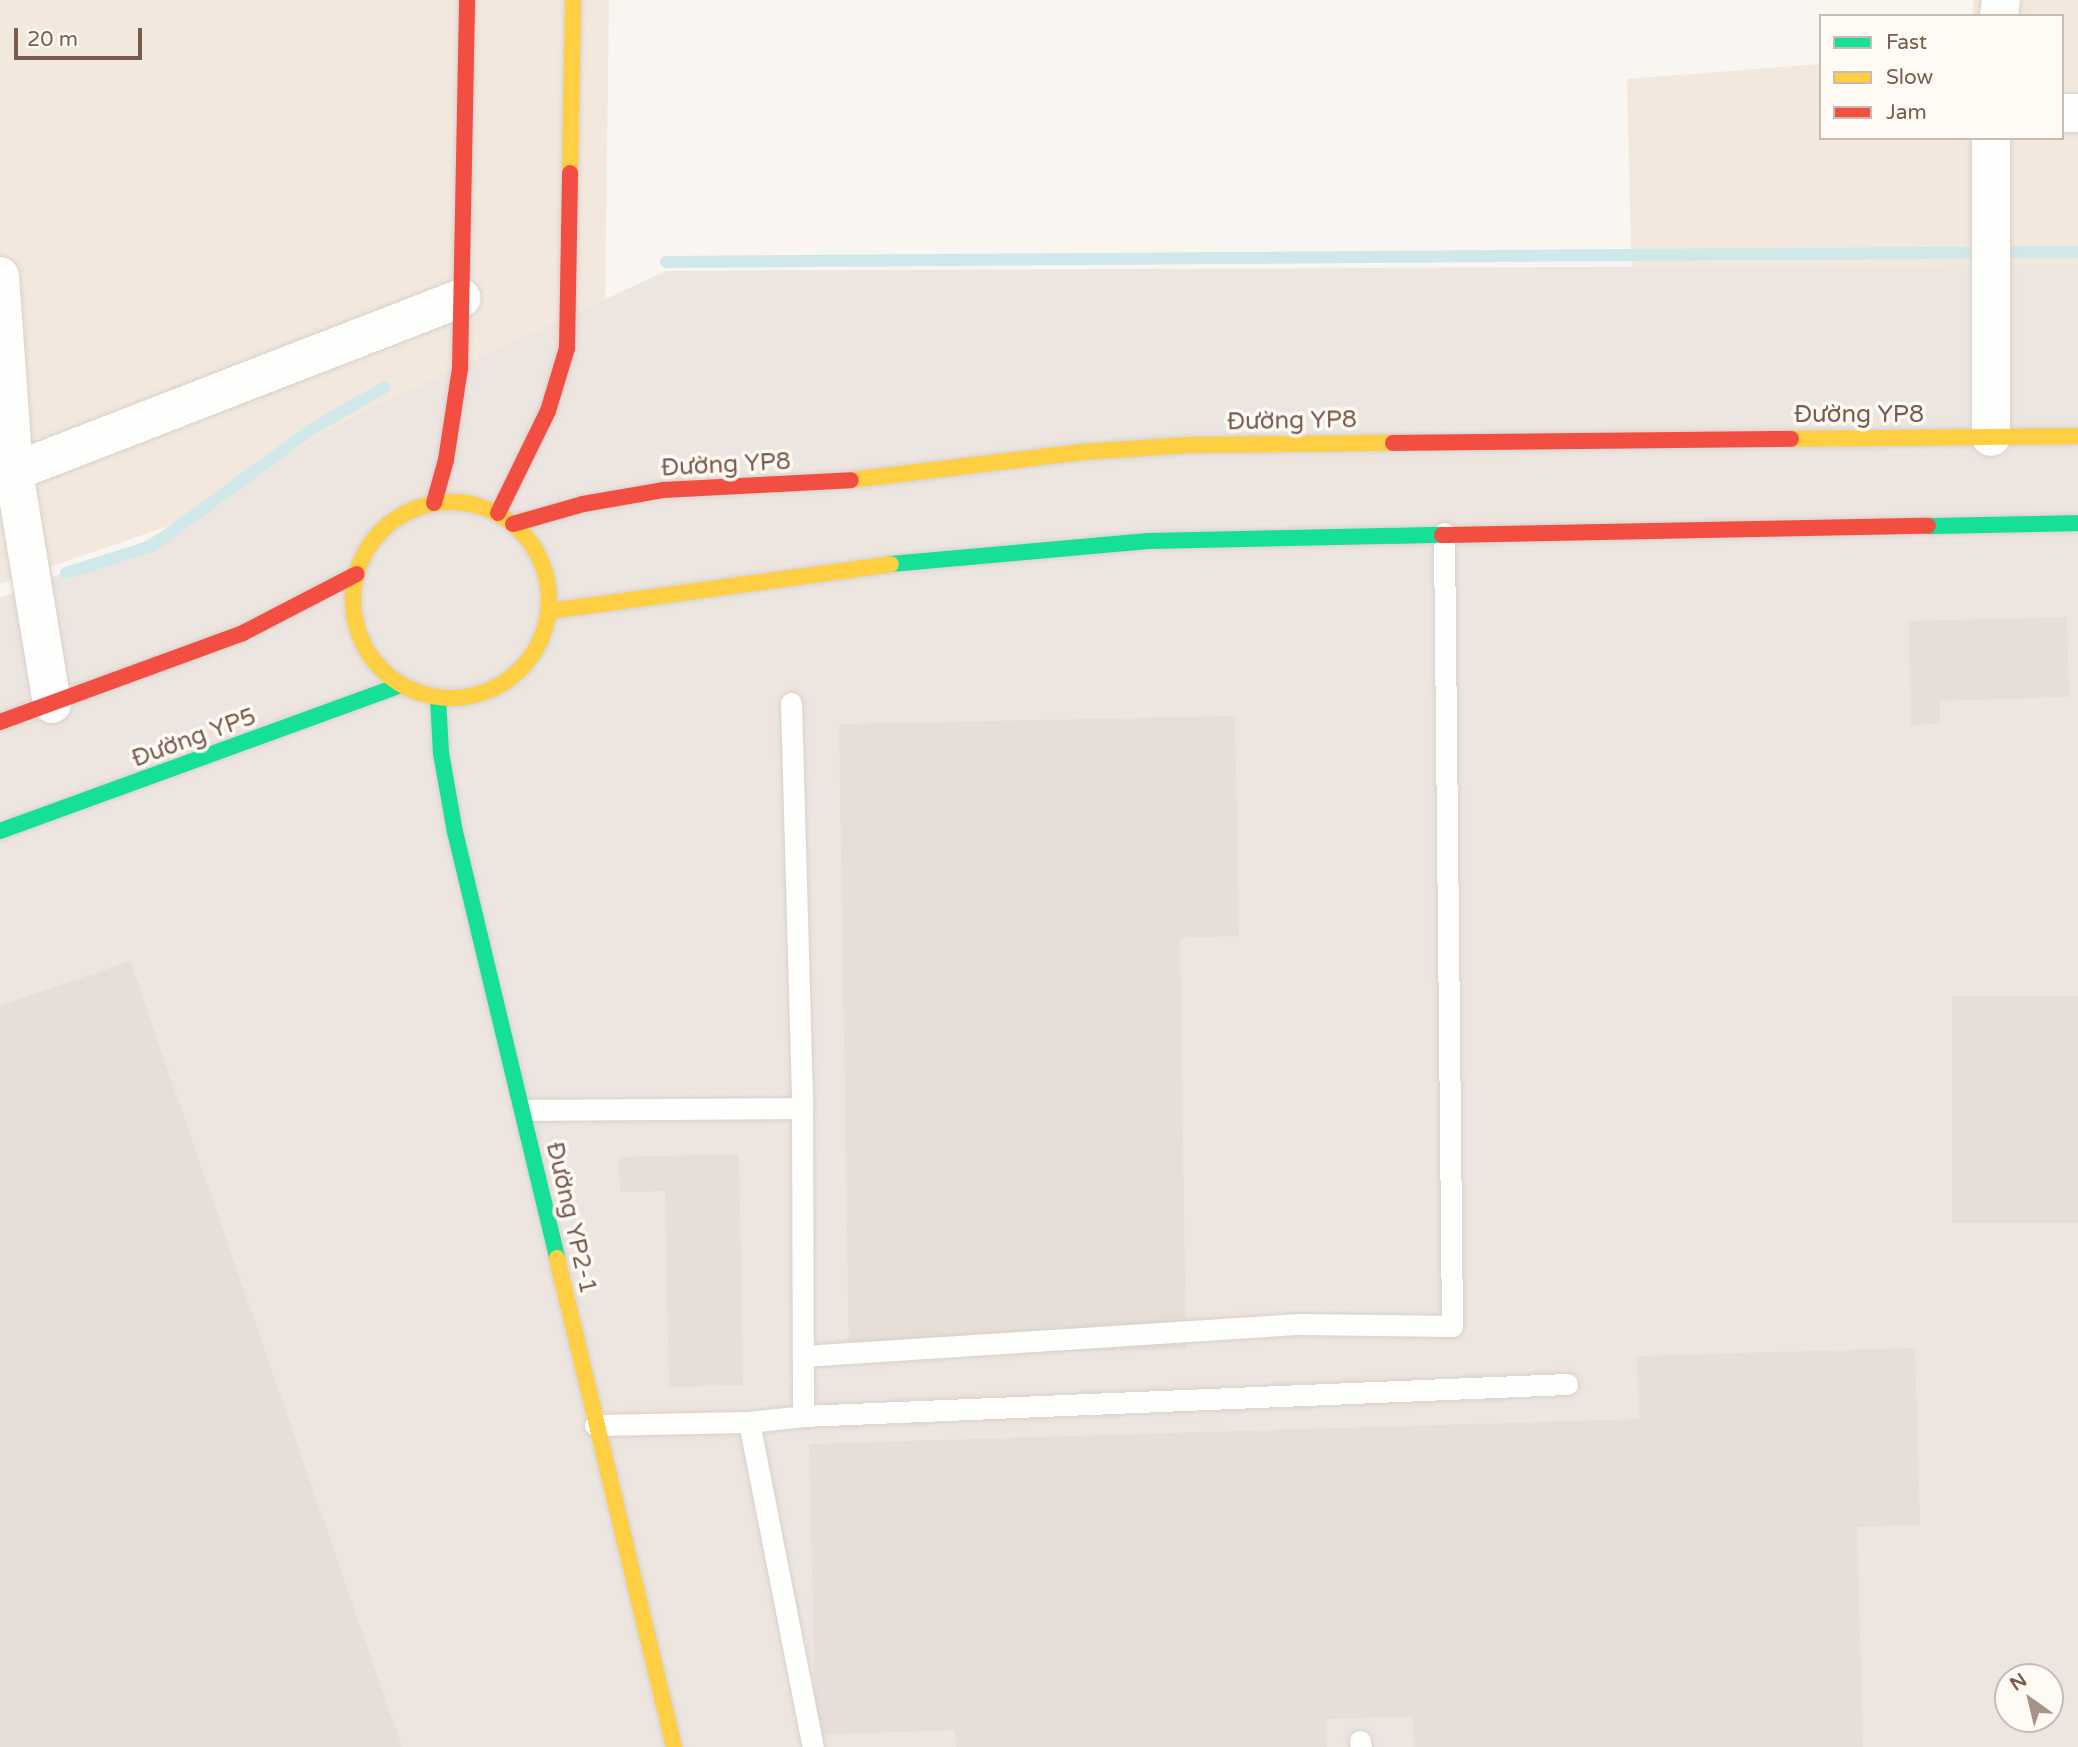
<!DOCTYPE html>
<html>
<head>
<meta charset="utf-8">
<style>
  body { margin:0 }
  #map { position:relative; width:2078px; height:1747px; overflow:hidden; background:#f9f5f0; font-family:"Varela Round",sans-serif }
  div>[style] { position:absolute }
  .residential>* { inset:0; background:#f2e8de }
  .industrial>* { inset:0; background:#ede5e0 }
  .stream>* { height:12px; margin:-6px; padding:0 6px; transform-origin:6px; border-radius:6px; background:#d0e8ea }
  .building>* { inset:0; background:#e6ded7; transform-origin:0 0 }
  .roads { filter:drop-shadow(0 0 2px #d7d1cb) drop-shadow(0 0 2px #d7d1cb) }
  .lane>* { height:21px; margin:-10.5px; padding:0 10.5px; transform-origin:10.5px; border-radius:10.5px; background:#fefefd }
  .street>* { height:38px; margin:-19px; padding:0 19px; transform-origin:19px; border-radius:19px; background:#fefefd }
  .fast>* { height:16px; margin:-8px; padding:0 8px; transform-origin:8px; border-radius:8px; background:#16e098 }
  .slow>* { height:16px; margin:-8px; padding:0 8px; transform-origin:8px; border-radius:8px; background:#ffcf43 }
  .slow>.ring { margin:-8px; padding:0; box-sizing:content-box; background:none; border:16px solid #ffcf43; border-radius:50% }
  .jam>* { height:16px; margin:-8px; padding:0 8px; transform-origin:8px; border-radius:8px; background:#f24e42 }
  span { translate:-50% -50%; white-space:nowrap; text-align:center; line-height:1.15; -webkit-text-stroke:7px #fffaf3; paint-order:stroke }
  .street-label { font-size:24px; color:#7a5c4d }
  .legend { position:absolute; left:1819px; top:14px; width:245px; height:126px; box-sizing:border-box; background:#fffaf3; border:2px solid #cabbb1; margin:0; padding:9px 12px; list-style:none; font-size:21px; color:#7a5c4d }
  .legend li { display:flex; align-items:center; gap:14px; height:35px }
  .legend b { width:35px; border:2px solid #cabbb1 }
  .north { position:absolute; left:1994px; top:1663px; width:70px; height:70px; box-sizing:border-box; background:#fffaf3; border:2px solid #cabbb1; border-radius:50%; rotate:326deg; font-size:19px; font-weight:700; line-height:28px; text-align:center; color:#7a5c4d }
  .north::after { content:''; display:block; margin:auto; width:24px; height:32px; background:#a69286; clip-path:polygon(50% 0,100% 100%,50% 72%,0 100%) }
  .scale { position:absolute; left:14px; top:28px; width:128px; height:32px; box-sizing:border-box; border:4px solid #7a5c4d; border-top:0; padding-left:9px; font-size:21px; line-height:24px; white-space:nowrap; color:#7a5c4d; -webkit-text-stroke:5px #fffaf3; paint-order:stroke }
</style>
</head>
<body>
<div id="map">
  <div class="residential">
    <i style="clip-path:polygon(0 0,609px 0,604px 376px,0 584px)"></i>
    <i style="clip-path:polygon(1973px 0,2078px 0,2078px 384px,1634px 384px,1627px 79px,1821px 64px,1821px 138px,2062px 138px,2062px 16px,1973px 16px)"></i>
  </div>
  <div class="industrial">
    <i style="clip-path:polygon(evenodd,2078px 265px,2078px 1747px,0 1747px,0 598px,145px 541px,345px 421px,666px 271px,2078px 265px,2008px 1677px,2050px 1677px,2050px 1719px,2008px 1719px,2008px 1677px)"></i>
  </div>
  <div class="stream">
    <i style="left:666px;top:262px;width:1412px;rotate:-0.41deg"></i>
    <i style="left:66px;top:573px;width:90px;rotate:-17.4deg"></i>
    <i style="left:152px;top:546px;width:198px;rotate:-36.2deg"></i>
    <i style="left:312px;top:429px;width:84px;rotate:-29.9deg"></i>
  </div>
  <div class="building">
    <i style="clip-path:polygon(2067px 617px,2069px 697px,1940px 701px,1940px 724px,1911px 725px,1909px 621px)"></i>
    <i style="clip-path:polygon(1235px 716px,1239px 936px,1180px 938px,1186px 1349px,849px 1356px,839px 724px)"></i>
    <i style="clip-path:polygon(130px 961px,402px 1747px,0 1747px,0 1006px)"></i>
    <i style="left:2078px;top:996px;width:227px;height:126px;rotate:90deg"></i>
    <i style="clip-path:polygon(739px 1154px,743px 1385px,669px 1387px,665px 1191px,620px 1192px,619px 1157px)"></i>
    <i style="clip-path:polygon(1915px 1348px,1920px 1525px,1857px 1527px,1863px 1747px,1414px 1747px,1413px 1717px,1326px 1719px,1327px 1747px,956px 1747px,955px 1730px,816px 1735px,809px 1444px,1639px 1419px,1637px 1356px)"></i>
  </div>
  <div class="roads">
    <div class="lane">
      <i style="left:791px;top:703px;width:405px;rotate:88.4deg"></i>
      <i style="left:802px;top:1108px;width:308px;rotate:89.8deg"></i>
      <i style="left:524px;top:1110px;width:278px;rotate:-0.4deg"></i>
      <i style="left:803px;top:1356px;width:498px;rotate:-3.7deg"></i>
      <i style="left:1300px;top:1324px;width:152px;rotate:0.8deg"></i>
      <i style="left:1452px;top:1326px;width:793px;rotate:-90.58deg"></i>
      <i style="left:749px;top:1422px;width:331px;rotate:78.9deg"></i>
      <i style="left:595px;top:1425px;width:154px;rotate:-1.1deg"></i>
      <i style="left:749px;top:1422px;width:54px;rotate:-6.3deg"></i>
      <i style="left:803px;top:1416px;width:765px;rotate:-2.4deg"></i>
      <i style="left:1360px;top:1741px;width:6px;rotate:81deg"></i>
    </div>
    <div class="street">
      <i style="left:1999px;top:16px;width:16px;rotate:-83deg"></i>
      <i style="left:2062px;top:113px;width:16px"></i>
      <i style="left:0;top:276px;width:196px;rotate:85.9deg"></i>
      <i style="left:14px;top:472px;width:235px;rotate:80.7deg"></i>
      <i style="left:1991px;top:437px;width:299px;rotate:-90deg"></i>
      <i style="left:0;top:477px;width:495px;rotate:-21.2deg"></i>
    </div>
    <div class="fast">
      <i style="left:1928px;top:526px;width:150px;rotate:-1.1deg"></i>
      <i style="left:891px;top:564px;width:258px;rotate:-5.1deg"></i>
      <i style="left:1148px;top:541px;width:294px;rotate:-1.2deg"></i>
      <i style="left:438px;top:698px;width:55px;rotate:86.9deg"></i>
      <i style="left:441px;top:753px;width:80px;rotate:80deg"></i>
      <i style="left:455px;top:832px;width:438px;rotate:76.5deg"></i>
      <i style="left:0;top:831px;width:427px;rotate:-20deg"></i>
    </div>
    <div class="slow">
      <i style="left:570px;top:173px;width:173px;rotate:-89deg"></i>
      <i style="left:1791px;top:439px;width:287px;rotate:-0.6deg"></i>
      <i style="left:851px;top:480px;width:233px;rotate:-6.9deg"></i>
      <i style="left:1082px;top:452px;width:108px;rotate:-3.7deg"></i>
      <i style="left:1190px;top:445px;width:203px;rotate:-0.6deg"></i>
      <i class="ring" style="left:353px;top:502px;width:180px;height:180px"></i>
      <i style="left:550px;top:611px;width:344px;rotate:-7.8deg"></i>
      <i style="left:557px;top:1258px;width:503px;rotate:76.54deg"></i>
    </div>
    <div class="jam">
      <i style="left:1393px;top:443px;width:398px;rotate:-0.6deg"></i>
      <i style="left:434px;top:503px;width:45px;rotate:-74.4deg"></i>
      <i style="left:446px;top:460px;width:92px;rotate:-81.3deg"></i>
      <i style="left:460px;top:369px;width:369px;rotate:-88.9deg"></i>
      <i style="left:498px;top:513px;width:114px;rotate:-63.9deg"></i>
      <i style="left:548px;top:411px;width:66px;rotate:-73.2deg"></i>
      <i style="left:567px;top:348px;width:175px;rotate:-89deg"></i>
      <i style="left:513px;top:524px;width:73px;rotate:-15.9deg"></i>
      <i style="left:583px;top:504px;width:81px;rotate:-9.9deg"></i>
      <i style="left:663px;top:490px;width:188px;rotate:-3deg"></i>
      <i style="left:1442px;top:535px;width:486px;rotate:-1.1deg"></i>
      <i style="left:0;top:722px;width:259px;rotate:-20.1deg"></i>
      <i style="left:243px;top:633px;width:128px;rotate:-27.4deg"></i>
    </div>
  </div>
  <div class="street-label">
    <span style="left:1859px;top:415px">Đường YP8</span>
    <span style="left:1292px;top:421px;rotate:-1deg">Đường YP8</span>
    <span style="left:726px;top:465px;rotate:-3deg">Đường YP8</span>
    <span style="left:194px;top:738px;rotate:-20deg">Đường YP5</span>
    <span style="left:571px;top:1218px;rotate:77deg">Đường YP2-1</span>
  </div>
  <ul class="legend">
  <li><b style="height:9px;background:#16e098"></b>Fast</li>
  <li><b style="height:9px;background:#ffcf43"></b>Slow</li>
  <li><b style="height:9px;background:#f24e42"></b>Jam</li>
  </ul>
  <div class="north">N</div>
  <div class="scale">20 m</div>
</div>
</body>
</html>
